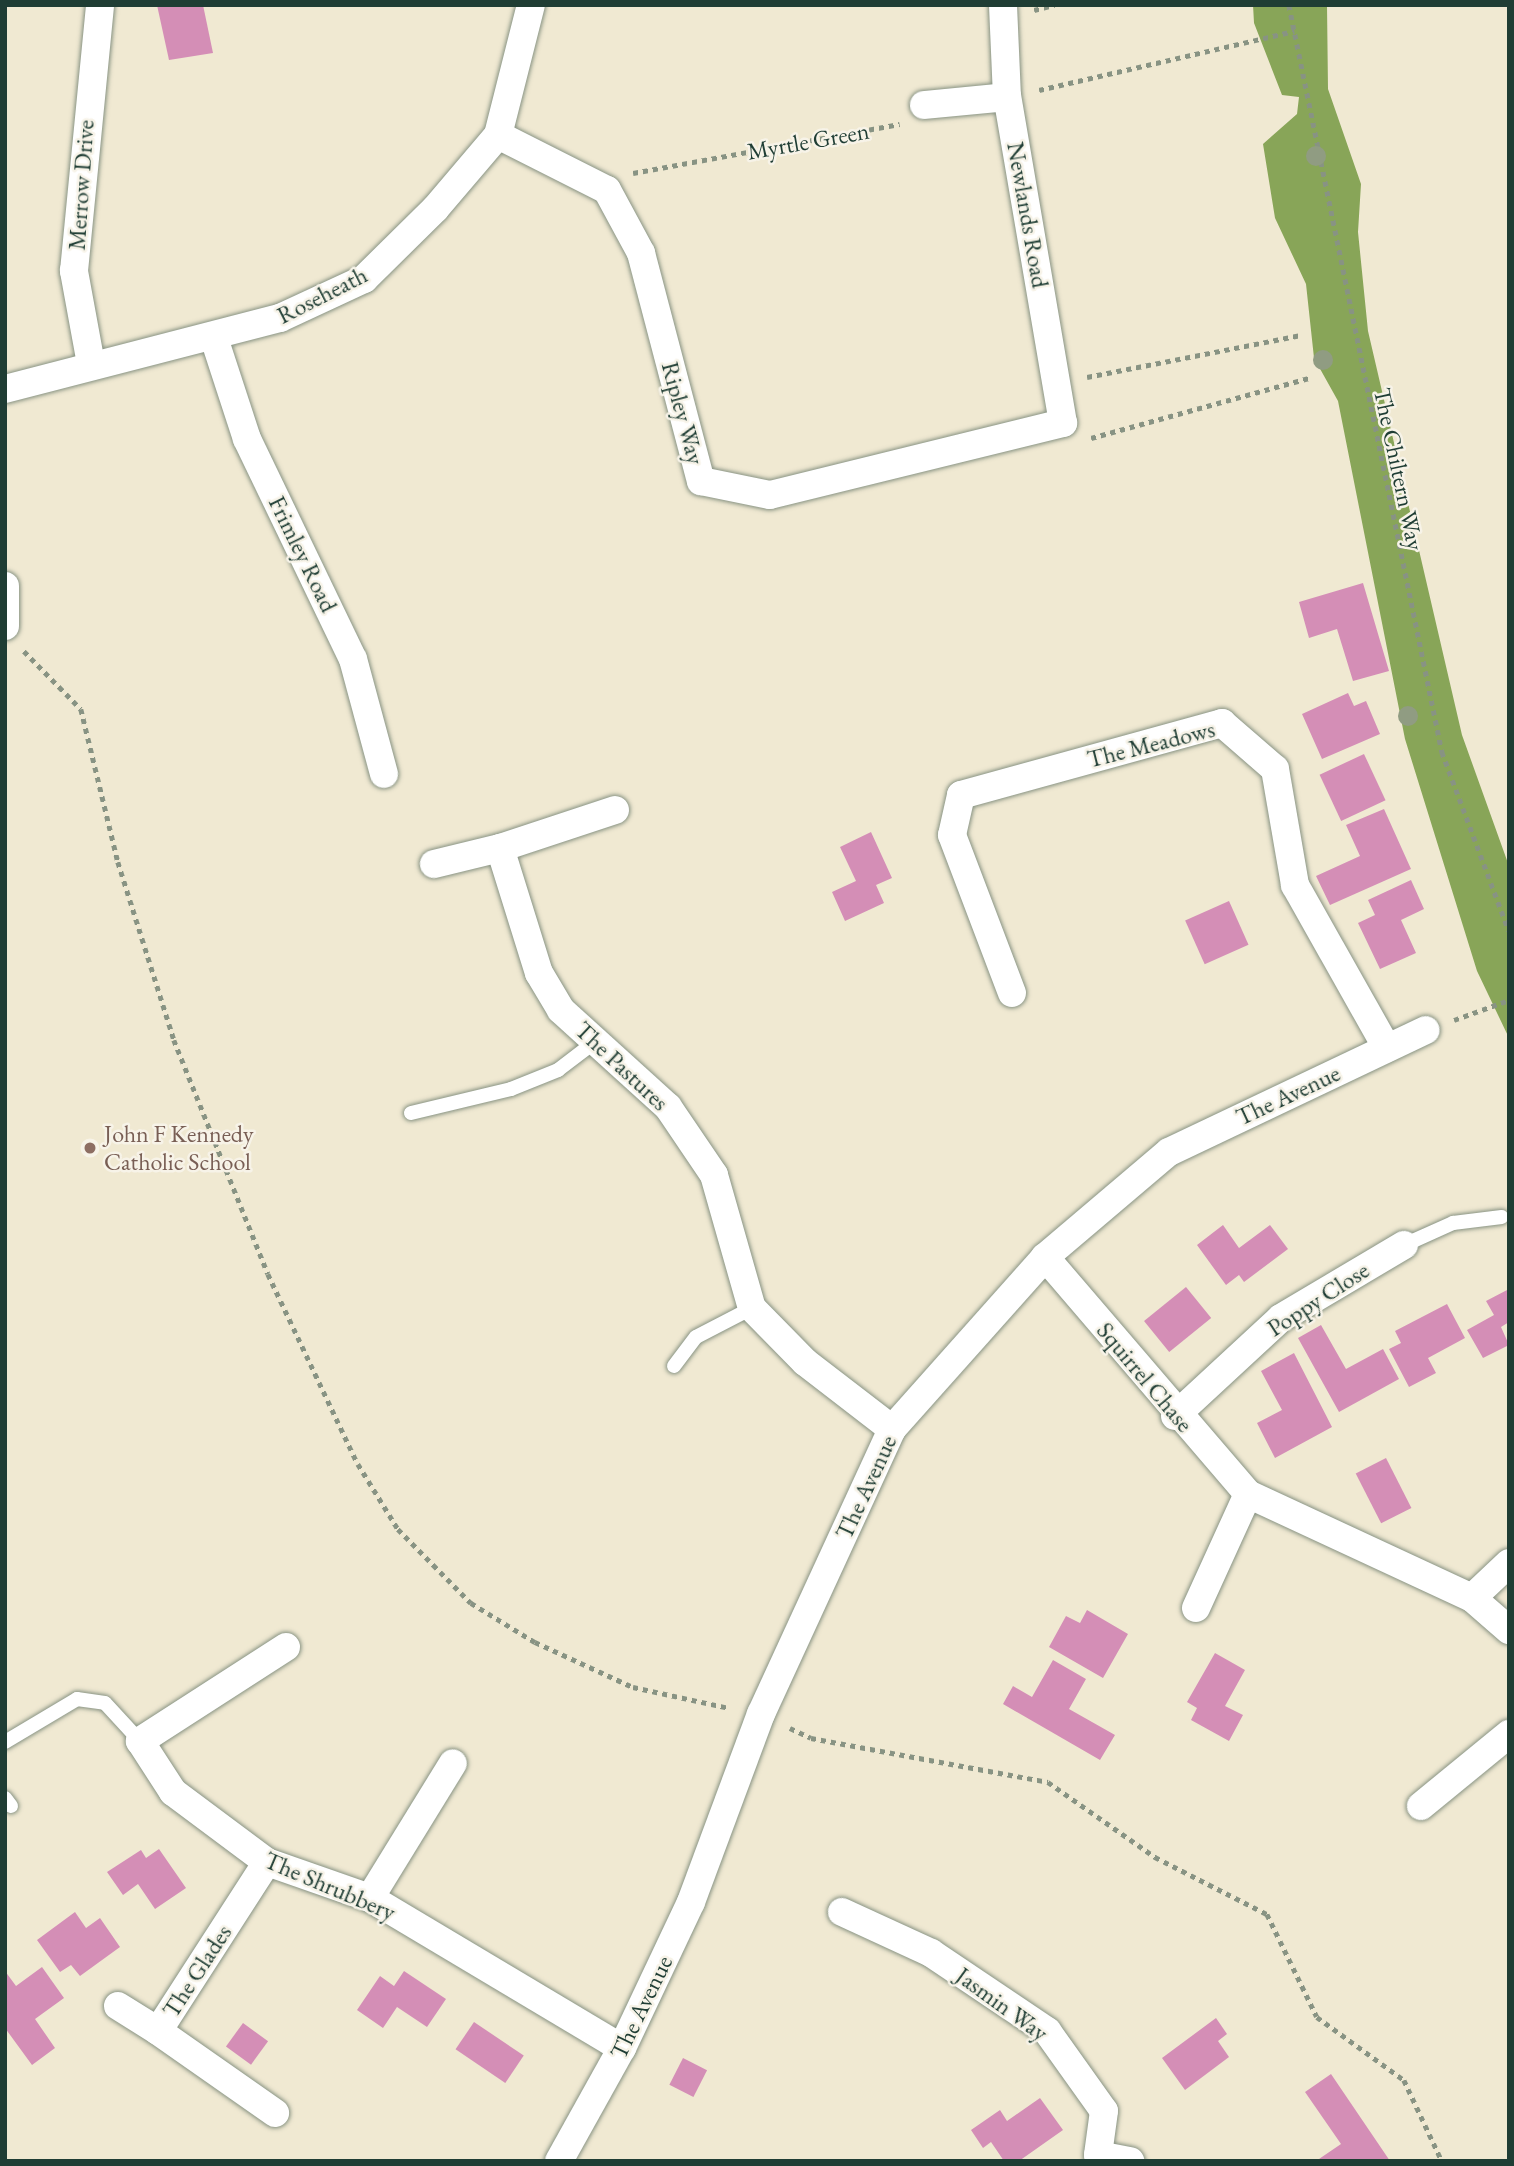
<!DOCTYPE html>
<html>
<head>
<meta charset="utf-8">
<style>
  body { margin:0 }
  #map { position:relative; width:1514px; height:2166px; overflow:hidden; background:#f0e9d2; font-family:"EB Garamond",serif }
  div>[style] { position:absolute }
  .forest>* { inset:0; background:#88a558 }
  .building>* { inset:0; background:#d48eb6; transform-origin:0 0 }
  .path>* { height:4.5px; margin-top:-2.25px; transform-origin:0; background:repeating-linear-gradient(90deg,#889383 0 5px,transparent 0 10px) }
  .roads { filter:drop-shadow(0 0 2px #889383) drop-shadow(0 0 2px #889383) }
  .lane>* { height:14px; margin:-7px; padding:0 7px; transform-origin:7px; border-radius:7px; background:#fff }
  .street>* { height:28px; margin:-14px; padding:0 14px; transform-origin:14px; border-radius:14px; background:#fff }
  .trees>* { width:20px; height:20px; margin:-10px; border-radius:50%; background:#909c82 }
  .dots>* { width:19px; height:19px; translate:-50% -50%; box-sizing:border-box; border:4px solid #f7f3e8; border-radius:50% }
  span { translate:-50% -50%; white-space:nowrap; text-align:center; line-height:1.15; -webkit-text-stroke:5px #f7f3e8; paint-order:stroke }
  .street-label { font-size:24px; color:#1f3d34 }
  .education-label { font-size:24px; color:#785e54 }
  .left { translate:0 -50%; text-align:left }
  .frame { position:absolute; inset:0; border:7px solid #1f3d34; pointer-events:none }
</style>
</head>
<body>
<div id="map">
  <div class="forest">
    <i style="clip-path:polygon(1253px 5px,1327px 5px,1328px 89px,1361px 184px,1358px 232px,1368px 331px,1462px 735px,1509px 866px,1509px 1038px,1477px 971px,1405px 739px,1338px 401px,1314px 358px,1306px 284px,1275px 218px,1263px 144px,1297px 114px,1299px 97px,1282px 95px,1254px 23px)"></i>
  </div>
  <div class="building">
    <i style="clip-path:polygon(157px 5px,203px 5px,213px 53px,169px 60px)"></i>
    <i style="clip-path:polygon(1363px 583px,1389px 671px,1353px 681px,1337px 629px,1309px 638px,1299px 602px)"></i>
    <i style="clip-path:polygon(1348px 693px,1354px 706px,1366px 701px,1380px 734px,1322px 759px,1302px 714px)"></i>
    <i style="left:1364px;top:754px;width:51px;height:49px;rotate:65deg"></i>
    <i style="clip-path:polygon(1384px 809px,1411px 869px,1330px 905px,1316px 876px,1360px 856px,1346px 825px)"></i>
    <i style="clip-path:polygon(871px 832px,892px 878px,876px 885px,884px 903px,845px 921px,832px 892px,856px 881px,840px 847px)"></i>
    <i style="clip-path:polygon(1411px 880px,1424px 909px,1401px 920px,1416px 953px,1380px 969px,1358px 923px,1375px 915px,1368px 900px)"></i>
    <i style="left:1229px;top:901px;width:48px;height:48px;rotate:66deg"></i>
    <i style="clip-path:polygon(1223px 1225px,1239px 1248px,1270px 1225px,1288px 1249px,1244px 1282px,1239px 1275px,1226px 1285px,1197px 1245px)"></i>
    <i style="left:1186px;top:1287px;width:40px;height:54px;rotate:51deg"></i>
    <i style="clip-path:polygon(1509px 1289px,1509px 1322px,1501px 1327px,1509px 1345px,1483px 1358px,1467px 1330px,1494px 1315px,1486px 1301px)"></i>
    <i style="clip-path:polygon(1447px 1304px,1465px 1338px,1428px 1358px,1436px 1373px,1409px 1387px,1389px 1349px,1401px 1343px,1395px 1331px)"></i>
    <i style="clip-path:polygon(1321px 1325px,1346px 1369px,1383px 1349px,1399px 1379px,1339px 1412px,1298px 1338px)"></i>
    <i style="clip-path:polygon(1294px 1353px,1332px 1427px,1275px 1458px,1257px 1423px,1282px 1410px,1261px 1371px)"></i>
    <i style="left:1386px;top:1458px;width:56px;height:34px;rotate:63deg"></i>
    <i style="clip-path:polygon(1087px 1610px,1128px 1634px,1103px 1678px,1049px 1647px,1066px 1616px,1080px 1623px)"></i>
    <i style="clip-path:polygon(1215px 1653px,1245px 1670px,1225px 1706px,1243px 1715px,1229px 1741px,1191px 1720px,1197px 1708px,1187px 1702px)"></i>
    <i style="clip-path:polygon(1053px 1660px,1086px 1679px,1069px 1709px,1115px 1735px,1100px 1760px,1003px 1704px,1013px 1686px,1032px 1697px)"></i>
    <i style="clip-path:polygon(159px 1849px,186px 1888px,155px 1909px,138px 1884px,123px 1895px,107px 1872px,141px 1850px,146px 1858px)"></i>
    <i style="clip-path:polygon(75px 1912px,86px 1928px,100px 1918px,120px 1947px,80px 1976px,71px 1965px,60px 1972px,37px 1940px)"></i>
    <i style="clip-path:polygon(42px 1967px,64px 1998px,35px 2019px,55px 2048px,32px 2065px,5px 2028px,5px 1971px,16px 1986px)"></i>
    <i style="clip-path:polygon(404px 1971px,446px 1999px,427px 2027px,397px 2007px,383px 2028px,357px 2010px,380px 1976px,394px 1986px)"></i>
    <i style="clip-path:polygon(1216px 2018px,1227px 2034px,1218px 2041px,1229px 2057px,1185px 2090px,1162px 2058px)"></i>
    <i style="left:474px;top:2022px;width:60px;height:33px;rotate:34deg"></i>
    <i style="left:243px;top:2023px;width:31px;height:29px;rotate:36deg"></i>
    <i style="left:683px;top:2058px;width:27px;height:30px;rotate:27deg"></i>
    <i style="clip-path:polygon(1331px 2074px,1390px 2161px,1319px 2159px,1341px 2144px,1305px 2092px)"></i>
    <i style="clip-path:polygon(1040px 2098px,1063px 2130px,1019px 2161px,1004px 2161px,991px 2142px,983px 2148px,971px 2130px,1000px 2110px,1007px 2121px)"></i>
  </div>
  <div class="path">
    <i style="left:1289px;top:5px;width:763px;rotate:78.42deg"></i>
    <i style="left:1442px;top:752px;width:191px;rotate:69.5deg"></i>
    <i style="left:1034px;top:10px;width:21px;rotate:-14deg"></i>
    <i style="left:1039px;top:90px;width:262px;rotate:-13deg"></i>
    <i style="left:633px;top:173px;width:271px;rotate:-10.4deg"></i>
    <i style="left:1087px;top:377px;width:218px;rotate:-11.1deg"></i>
    <i style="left:1091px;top:438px;width:226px;rotate:-15.4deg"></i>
    <i style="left:24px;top:651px;width:81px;rotate:45.5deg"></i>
    <i style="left:81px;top:709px;width:157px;rotate:76.4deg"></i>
    <i style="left:118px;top:862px;width:187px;rotate:72.5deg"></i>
    <i style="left:174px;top:1040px;width:252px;rotate:68.1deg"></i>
    <i style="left:268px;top:1274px;width:210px;rotate:64.7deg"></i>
    <i style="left:358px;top:1464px;width:76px;rotate:58.4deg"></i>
    <i style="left:398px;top:1529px;width:104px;rotate:45.4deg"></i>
    <i style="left:471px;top:1603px;width:75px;rotate:31.4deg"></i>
    <i style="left:535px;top:1642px;width:108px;rotate:24.7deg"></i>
    <i style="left:633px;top:1687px;width:98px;rotate:12.3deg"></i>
    <i style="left:1454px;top:1020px;width:59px;rotate:-20deg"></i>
    <i style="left:790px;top:1728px;width:23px;rotate:25deg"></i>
    <i style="left:811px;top:1738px;width:241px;rotate:10.5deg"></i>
    <i style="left:1048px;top:1782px;width:131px;rotate:35deg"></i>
    <i style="left:1155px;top:1857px;width:126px;rotate:27deg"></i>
    <i style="left:1267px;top:1914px;width:114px;rotate:64.1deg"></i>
    <i style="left:1317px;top:2017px;width:107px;rotate:35.9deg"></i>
    <i style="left:1404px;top:2080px;width:89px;rotate:64.9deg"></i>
  </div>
  <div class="roads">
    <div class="lane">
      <i style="left:411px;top:1113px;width:103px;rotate:-13.5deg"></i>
      <i style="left:511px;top:1089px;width:51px;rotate:-22deg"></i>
      <i style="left:558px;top:1070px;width:48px;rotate:-37.3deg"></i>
      <i style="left:1404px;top:1245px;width:54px;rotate:-24.2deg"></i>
      <i style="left:1453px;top:1223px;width:49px;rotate:-7deg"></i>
      <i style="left:674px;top:1366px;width:36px;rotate:-53deg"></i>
      <i style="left:696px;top:1337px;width:63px;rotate:-27.4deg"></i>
      <i style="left:5px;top:1742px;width:84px;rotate:-30.8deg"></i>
      <i style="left:77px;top:1699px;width:28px;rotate:8deg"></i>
      <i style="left:105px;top:1703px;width:52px;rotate:47.4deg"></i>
      <i style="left:5px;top:1798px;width:10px;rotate:53deg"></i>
    </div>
    <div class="street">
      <i style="left:924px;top:105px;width:83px;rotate:-5.5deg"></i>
      <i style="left:498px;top:135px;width:122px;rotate:26.8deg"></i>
      <i style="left:607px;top:190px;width:72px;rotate:61.6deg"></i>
      <i style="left:641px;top:253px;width:236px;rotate:75.3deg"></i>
      <i style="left:701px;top:481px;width:70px;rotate:11.5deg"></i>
      <i style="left:770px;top:495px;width:302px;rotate:-13.8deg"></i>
      <i style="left:1063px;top:423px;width:331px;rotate:-99.7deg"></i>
      <i style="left:1007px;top:97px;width:92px;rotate:-92.5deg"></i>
      <i style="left:214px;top:338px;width:106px;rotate:71.9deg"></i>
      <i style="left:247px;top:439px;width:244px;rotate:64.3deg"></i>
      <i style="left:353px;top:659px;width:119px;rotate:74.9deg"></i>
      <i style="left:91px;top:364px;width:95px;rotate:-100.4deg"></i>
      <i style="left:74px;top:271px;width:267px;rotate:-84.4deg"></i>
      <i style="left:5px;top:389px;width:284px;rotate:-14.5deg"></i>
      <i style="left:280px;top:318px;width:93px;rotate:-24.9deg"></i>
      <i style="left:364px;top:279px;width:100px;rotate:-44.6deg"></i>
      <i style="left:435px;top:209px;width:97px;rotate:-49.6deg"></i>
      <i style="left:498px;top:135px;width:134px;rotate:-75.8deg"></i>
      <i style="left:5px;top:586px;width:40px;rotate:90deg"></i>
      <i style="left:615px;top:810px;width:121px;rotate:161.7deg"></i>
      <i style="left:500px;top:848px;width:131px;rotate:72.7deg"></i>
      <i style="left:539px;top:973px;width:43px;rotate:59.3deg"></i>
      <i style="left:561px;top:1010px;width:144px;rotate:42.2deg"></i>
      <i style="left:668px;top:1107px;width:82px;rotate:55.9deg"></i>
      <i style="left:714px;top:1175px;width:138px;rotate:74.1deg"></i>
      <i style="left:752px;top:1308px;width:76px;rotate:45.5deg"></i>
      <i style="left:805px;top:1362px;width:110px;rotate:37.6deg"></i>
      <i style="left:434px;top:864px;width:68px;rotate:-13.6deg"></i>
      <i style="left:1012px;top:993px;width:169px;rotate:-110.8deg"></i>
      <i style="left:952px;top:835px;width:41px;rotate:-77.3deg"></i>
      <i style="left:961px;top:795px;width:271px;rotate:-15.4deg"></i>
      <i style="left:1222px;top:723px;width:70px;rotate:41deg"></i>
      <i style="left:1275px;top:769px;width:118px;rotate:80.2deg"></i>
      <i style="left:1295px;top:885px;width:187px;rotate:60.6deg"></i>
      <i style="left:1045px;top:1257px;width:312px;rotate:49.4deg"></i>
      <i style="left:1248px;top:1494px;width:247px;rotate:24.9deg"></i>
      <i style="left:1472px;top:1598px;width:49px;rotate:40.9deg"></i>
      <i style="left:1175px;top:1416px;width:144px;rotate:-42.8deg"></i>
      <i style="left:1281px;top:1318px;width:143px;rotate:-30.7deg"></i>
      <i style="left:1472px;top:1598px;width:51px;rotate:-43.4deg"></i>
      <i style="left:1196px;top:1608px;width:125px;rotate:-65.5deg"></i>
      <i style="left:286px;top:1647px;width:174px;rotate:147.2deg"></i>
      <i style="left:140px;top:1741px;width:61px;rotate:57.1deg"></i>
      <i style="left:173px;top:1792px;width:117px;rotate:36.7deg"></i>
      <i style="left:267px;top:1862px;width:109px;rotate:19.3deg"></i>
      <i style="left:370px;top:1898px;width:293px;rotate:30.8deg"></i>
      <i style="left:1421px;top:1806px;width:114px;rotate:-39.3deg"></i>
      <i style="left:267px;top:1862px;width:201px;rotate:122.8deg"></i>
      <i style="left:158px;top:2031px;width:143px;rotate:35deg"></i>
      <i style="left:370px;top:1898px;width:158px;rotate:-58.4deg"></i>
      <i style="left:842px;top:1912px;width:98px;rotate:24.7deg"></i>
      <i style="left:931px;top:1953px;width:140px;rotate:33.9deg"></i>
      <i style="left:1047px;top:2031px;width:98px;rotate:54.5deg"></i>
      <i style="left:1104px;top:2111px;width:44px;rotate:97.8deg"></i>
      <i style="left:1098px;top:2155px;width:33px;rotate:11deg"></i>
      <i style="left:118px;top:2006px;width:47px;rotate:32deg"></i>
      <i style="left:559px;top:2161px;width:129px;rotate:-60.9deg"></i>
      <i style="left:622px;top:2048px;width:161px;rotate:-64.7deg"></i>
      <i style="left:691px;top:1902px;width:201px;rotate:-69.6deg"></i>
      <i style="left:761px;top:1714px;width:314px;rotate:-65.3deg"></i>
      <i style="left:892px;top:1429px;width:230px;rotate:-48.3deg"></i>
      <i style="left:1045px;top:1257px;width:162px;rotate:-40.3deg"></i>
      <i style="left:1169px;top:1152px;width:284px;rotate:-25.4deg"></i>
    </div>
  </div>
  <div class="trees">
    <i style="left:1316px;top:156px"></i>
    <i style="left:1323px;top:360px"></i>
    <i style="left:1408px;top:716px"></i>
  </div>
  <div class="dots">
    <i style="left:90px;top:1148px;background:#8d6e63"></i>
  </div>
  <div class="street-label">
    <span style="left:808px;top:141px;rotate:-10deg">Myrtle Green</span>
    <span style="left:81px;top:185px;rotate:-86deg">Merrow Drive</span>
    <span style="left:1028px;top:215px;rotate:80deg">Newlands Road</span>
    <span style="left:322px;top:295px;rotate:-27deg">Roseheath</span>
    <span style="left:683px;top:413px;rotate:75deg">Ripley Way</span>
    <span style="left:1399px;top:469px;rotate:78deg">The Chiltern Way</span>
    <span style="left:303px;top:554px;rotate:64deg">Frimley Road</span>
    <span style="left:1151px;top:744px;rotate:-14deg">The Meadows</span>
    <span style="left:622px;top:1066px;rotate:43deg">The Pastures</span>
    <span style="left:1288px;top:1095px;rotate:-25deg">The Avenue</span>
    <span style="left:1318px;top:1299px;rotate:-33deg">Poppy Close</span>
    <span style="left:1145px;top:1377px;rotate:50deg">Squirrel Chase</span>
    <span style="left:866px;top:1487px;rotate:-65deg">The Avenue</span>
    <span style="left:330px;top:1886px;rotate:23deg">The Shrubbery</span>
    <span style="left:197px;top:1971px;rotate:-57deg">The Glades</span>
    <span style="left:1002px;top:2004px;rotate:36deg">Jasmin Way</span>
    <span style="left:641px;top:2007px;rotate:-64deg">The Avenue</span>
  </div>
  <div class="education-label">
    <span class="left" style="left:104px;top:1148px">John F Kennedy<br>Catholic School</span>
  </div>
  <div class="frame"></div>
</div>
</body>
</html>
